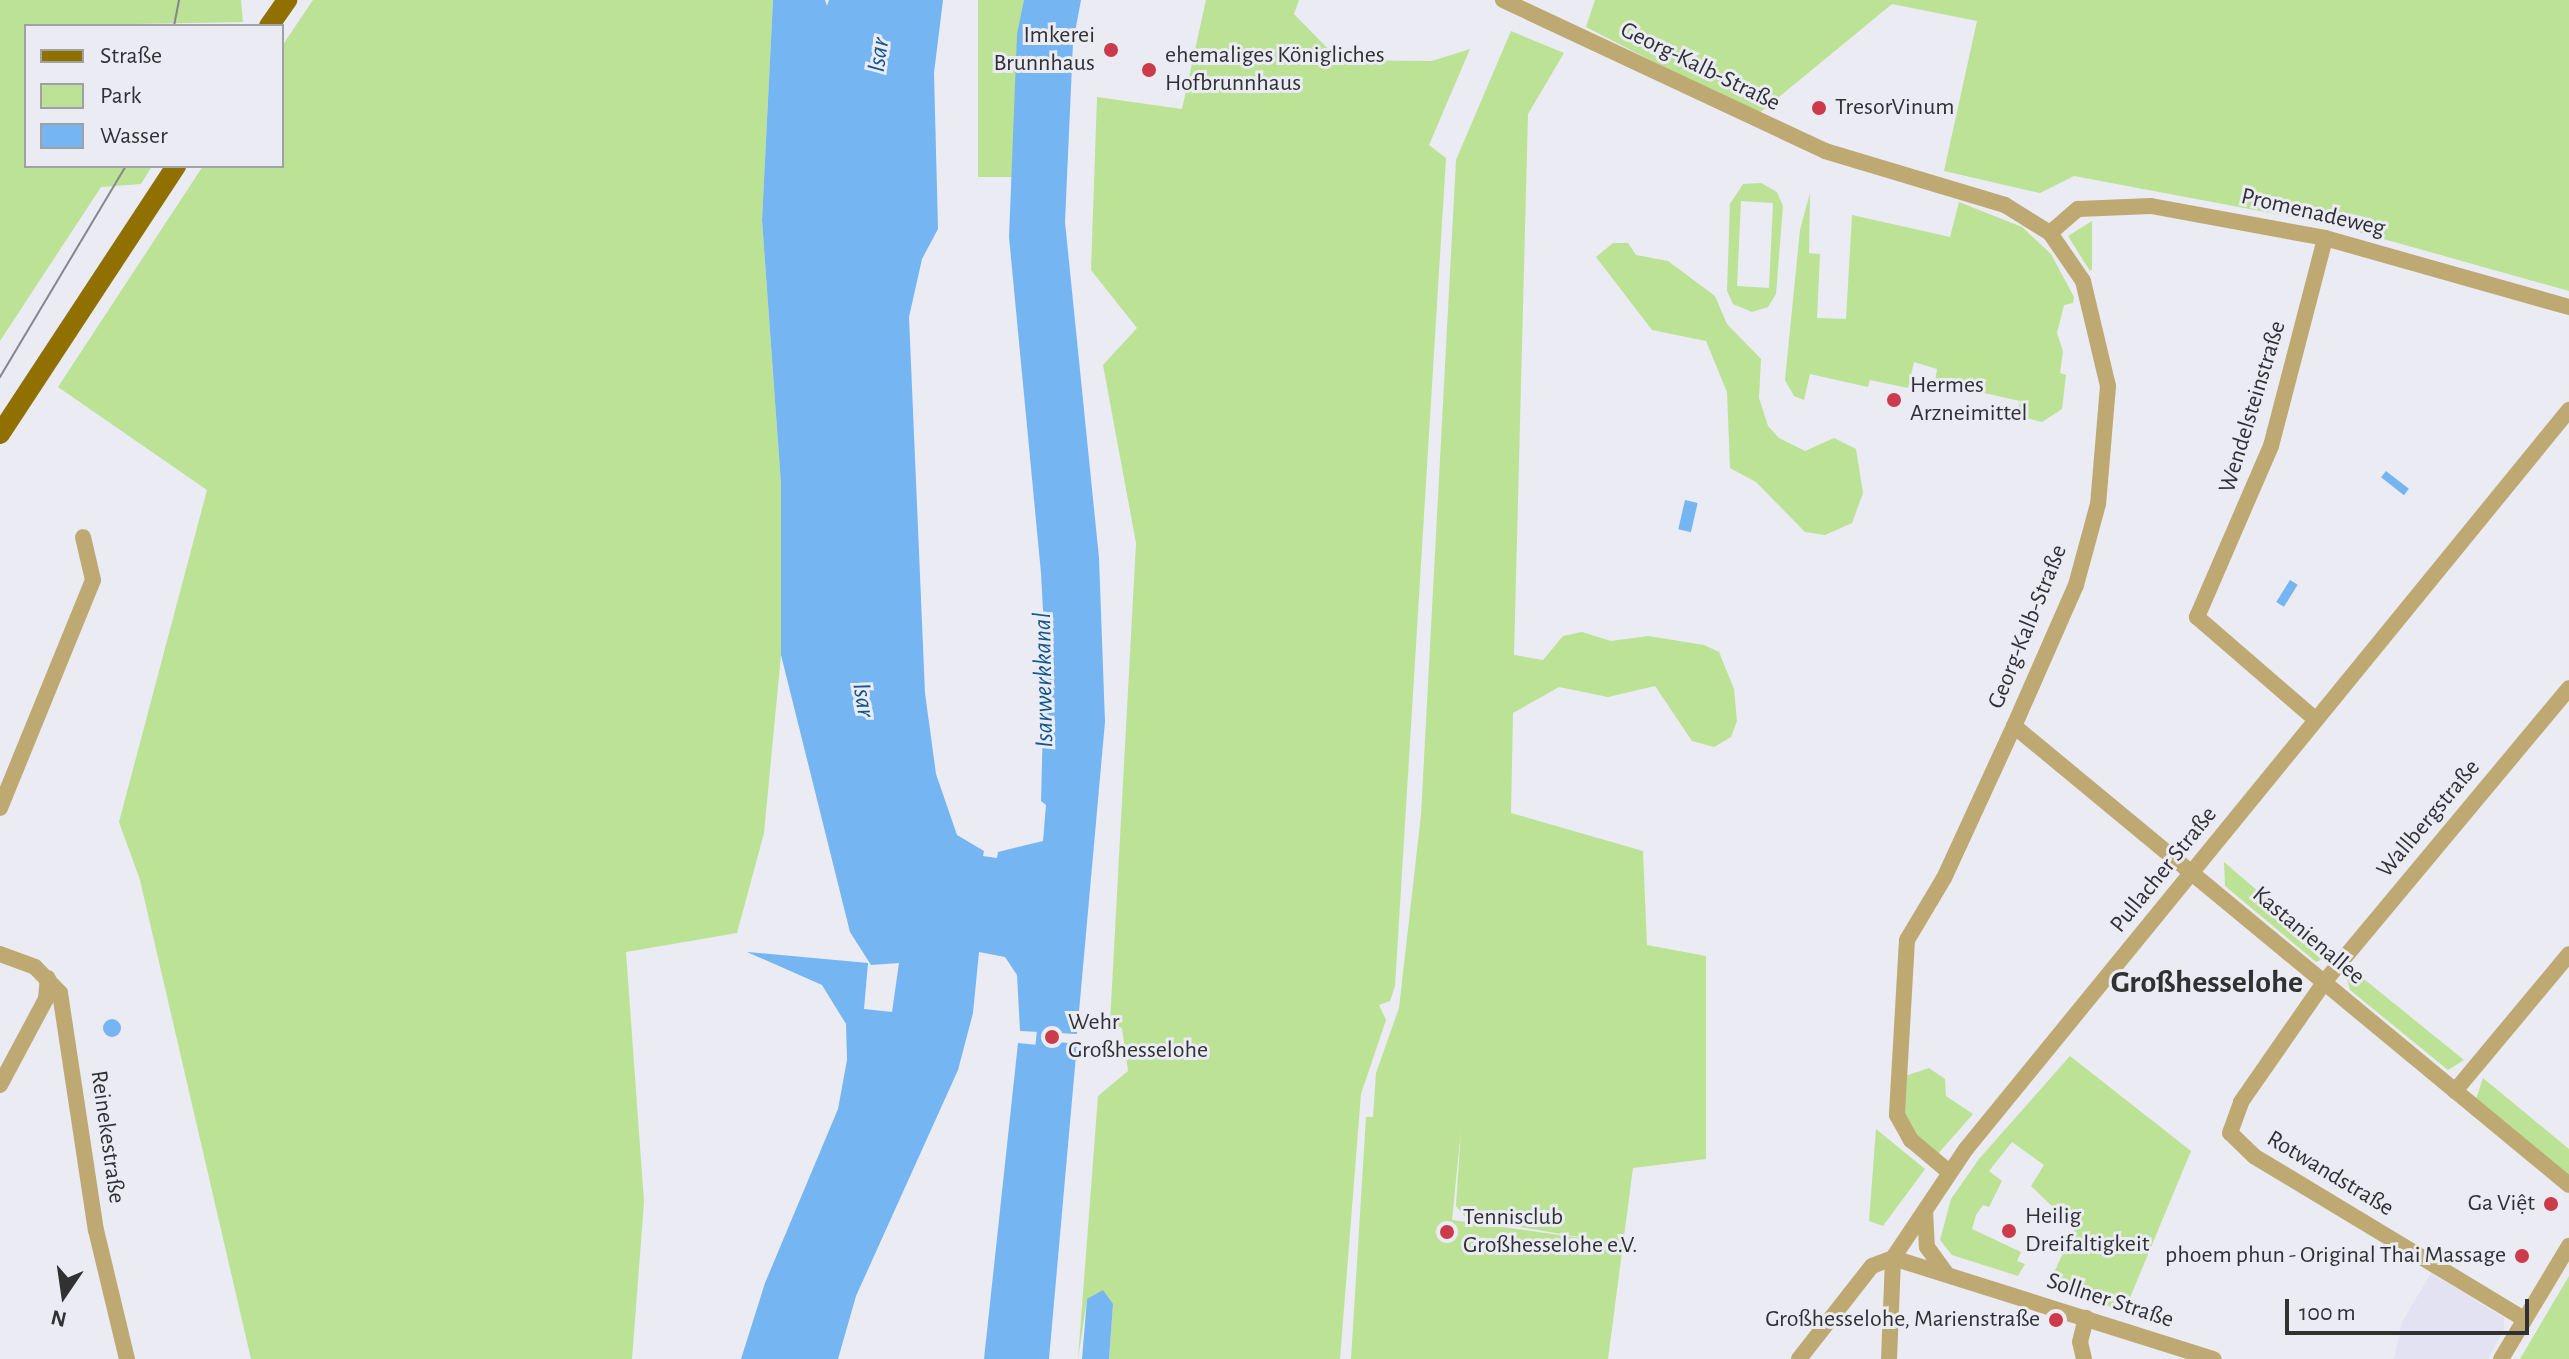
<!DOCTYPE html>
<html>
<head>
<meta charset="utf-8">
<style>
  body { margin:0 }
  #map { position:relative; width:2569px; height:1359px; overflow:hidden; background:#eaebf3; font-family:"Alegreya Sans",sans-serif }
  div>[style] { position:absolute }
  .built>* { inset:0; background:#e2e2f2 }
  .green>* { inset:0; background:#bce296; transform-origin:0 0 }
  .water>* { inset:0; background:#75b5f1; transform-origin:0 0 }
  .round { border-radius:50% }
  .canal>* { height:18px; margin:-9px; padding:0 9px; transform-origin:9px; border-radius:9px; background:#75b5f1 }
  .minor>* { height:16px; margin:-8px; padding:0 8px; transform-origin:8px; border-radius:8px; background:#bea973 }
  .major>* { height:20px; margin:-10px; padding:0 10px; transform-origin:10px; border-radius:10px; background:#907000 }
  .tram>* { height:2px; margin:-1px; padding:0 1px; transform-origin:1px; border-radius:1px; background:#86868b }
  .dots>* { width:22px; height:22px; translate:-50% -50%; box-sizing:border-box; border:4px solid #eaebf3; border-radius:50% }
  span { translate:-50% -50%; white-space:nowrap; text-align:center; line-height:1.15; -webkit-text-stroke:6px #eaebf3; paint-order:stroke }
  .poi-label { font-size:24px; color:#313134 }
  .right { translate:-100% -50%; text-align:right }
  .left { translate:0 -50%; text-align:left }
  .street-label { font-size:24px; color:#313134 }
  .water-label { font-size:26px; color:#10578e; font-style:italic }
  .district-label { font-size:32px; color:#313134; font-weight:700 }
  .legend { position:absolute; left:24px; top:24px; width:260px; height:144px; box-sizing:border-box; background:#eaebf3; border:2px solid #a0a1a7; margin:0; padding:10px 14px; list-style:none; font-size:24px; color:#313134 }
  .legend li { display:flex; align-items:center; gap:16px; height:40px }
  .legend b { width:40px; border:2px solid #a0a1a7 }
  .north { position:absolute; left:24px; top:1255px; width:80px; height:80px; -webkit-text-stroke:6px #eaebf3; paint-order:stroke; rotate:193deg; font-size:22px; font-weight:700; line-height:32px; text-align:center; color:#313134 }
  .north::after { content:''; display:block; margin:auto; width:28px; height:36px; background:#313134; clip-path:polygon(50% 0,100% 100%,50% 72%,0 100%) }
  .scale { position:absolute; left:2285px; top:1299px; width:244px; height:36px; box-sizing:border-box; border:4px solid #313134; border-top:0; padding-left:10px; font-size:24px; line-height:28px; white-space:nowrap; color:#313134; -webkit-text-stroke:6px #eaebf3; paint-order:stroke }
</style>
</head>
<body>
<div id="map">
  <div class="built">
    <i style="clip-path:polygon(2431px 1273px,2504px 1318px,2504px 1329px,2488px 1359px,2394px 1359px,2402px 1322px)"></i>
  </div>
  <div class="green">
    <i style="clip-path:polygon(0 0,241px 0,243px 22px,26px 26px,26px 166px,152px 166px,141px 184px,101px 187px,0 341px)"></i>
    <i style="clip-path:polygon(313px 0,773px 0,762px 220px,781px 484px,781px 655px,764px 833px,737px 933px,626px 952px,644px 1202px,632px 1359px,251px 1359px,140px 880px,119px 822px,207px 490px,58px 387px,203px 166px,282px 166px,282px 46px)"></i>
    <i style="left:978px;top:0;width:46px;height:177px"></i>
    <i style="clip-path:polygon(1206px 0,1299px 0,1294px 14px,1339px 60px,1432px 61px,1470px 49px,1429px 145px,1446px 158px,1395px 986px,1390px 1001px,1379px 1005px,1386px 1020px,1361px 1094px,1340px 1359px,1109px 1359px,1113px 1304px,1087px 1299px,1078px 1359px,1098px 1096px,1128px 1071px,1122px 1028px,1110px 1023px,1136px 543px,1103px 365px,1137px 328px,1091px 270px,1097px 97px,1182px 109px)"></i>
    <i style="clip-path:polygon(1595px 0,2569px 0,2569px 291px,2330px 224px,2074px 176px,2040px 193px,1944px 171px,1977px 21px,1892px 4px,1757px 115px,1586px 27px)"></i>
    <i style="clip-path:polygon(evenodd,1511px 31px,1564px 53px,1528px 114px,1514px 655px,1543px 660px,1563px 636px,1582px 632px,1611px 641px,1648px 636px,1704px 645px,1719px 652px,1734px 689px,1737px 721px,1731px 737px,1714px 747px,1692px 741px,1655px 686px,1608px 697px,1559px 687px,1513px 713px,1511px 813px,1643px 851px,1647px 945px,1706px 956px,1706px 1159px,1633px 1168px,1608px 1359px,1351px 1359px,1366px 1117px,1373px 1117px,1376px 1073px,1399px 1008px,1421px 815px,1456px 160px,1511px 31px,1461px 1130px,1456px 1206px,1466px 1218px,1603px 1241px,1452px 1220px,1461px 1130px)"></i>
    <i style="clip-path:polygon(evenodd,1761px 183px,1777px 192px,1783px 206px,1776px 294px,1768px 307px,1752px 312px,1733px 304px,1727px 291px,1730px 204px,1743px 184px,1761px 183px,1741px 201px,1773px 203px,1769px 288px,1737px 286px,1741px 201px)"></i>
    <i style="clip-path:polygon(1810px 193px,1809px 253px,1820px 254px,1817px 318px,1846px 319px,1852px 215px,1950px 237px,1959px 202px,2022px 227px,2051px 254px,2074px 297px,2073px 303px,2064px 305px,2057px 333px,2063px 351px,2060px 373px,2066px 375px,2062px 409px,2042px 422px,2017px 416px,2020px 401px,1935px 382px,1937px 369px,1914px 362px,1908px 388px,1870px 380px,1868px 387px,1810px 374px,1804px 400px,1794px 396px,1785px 380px,1800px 230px)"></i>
    <i style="clip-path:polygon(2092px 221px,2092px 269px,2090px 271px,2068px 236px)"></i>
    <i style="clip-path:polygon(1613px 243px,1628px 243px,1636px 255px,1668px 261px,1715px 296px,1727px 324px,1761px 359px,1759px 398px,1768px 426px,1779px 438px,1805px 451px,1834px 438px,1856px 449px,1863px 493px,1852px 523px,1825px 535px,1805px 532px,1756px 482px,1730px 468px,1727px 392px,1706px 341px,1652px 330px,1596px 257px)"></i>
    <i style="clip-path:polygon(2224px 862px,2332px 955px,2316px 962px,2225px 886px)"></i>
    <i style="clip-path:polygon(2354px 971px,2464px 1060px,2448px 1070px,2350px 990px,2347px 978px)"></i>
    <i style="clip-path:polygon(2070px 1056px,2191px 1151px,2124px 1312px,2049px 1283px,2075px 1228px,2031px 1186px,2044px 1165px,2012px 1142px,1989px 1171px,2002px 1181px,1989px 1207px,1983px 1205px,1976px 1215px,1972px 1229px,2021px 1252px,2017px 1261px,2025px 1264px,2018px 1276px,1952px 1255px,1940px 1240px,1951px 1199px,1979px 1159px)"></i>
    <i style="clip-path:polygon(1929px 1068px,1945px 1079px,1946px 1096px,1973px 1114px,1937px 1155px,1908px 1130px,1902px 1112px,1905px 1076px)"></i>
    <i style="clip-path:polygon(2483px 1078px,2569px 1149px,2569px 1175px,2476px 1099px)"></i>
    <i style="clip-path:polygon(1876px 1129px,1925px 1169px,1883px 1226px,1869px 1221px)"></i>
    <i style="clip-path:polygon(2569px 1276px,2569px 1359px,2520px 1359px)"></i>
  </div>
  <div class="water">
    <i style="clip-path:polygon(773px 0,825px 0,827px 6px,829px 0,943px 0,934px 73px,938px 229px,922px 259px,909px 317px,925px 693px,936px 774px,957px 835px,984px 851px,983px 856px,997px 858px,998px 852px,1043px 841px,1046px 805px,1041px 801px,1045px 647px,1041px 573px,1009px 237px,1017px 34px,1024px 0,1081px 0,1073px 43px,1065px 222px,1099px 558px,1105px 722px,1077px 1034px,1020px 1031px,1017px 975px,1005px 957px,979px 952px,973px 1013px,958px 1070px,856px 1296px,838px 1359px,741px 1359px,765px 1283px,838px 1109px,847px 1060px,846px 1024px,822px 985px,747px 952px,868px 963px,864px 1009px,892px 1012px,899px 963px,871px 965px,850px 932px,781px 655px,781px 484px,762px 220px)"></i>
    <i style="left:2386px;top:471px;width:29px;height:8px;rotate:38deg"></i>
    <i style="left:1685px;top:500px;width:13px;height:30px;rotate:13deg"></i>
    <i style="left:2290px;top:580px;width:9px;height:26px;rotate:32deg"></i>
    <i class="round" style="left:103px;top:1019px;width:18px;height:18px"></i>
    <i style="clip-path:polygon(1059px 1042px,1077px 1044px,1049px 1359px,984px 1359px,1018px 1043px,1058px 1047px)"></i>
    <i style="clip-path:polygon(1103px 1290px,1113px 1304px,1109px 1359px,1082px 1359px,1087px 1299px)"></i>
  </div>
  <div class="canal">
    <i style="left:1042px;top:1069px;width:58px;rotate:-84.1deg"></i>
  </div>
  <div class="minor">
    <i style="left:1503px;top:0;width:356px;rotate:25.1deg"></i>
    <i style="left:1825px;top:151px;width:188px;rotate:16.7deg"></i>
    <i style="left:2005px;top:205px;width:53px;rotate:31.9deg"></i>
    <i style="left:2050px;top:233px;width:58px;rotate:55.5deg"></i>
    <i style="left:2083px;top:281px;width:108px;rotate:76.6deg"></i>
    <i style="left:2108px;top:386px;width:118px;rotate:94.8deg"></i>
    <i style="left:2098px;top:504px;width:84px;rotate:105.2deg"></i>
    <i style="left:2076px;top:585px;width:154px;rotate:113.7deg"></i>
    <i style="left:2014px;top:726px;width:167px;rotate:114.7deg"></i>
    <i style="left:1944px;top:878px;width:72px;rotate:120.8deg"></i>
    <i style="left:1907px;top:940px;width:175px;rotate:93.3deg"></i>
    <i style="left:1897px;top:1115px;width:29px;rotate:61deg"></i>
    <i style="left:1911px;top:1140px;width:50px;rotate:40.1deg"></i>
    <i style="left:2050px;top:233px;width:37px;rotate:-41deg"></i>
    <i style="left:2078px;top:209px;width:73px;rotate:-2.4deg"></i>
    <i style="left:2151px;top:206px;width:177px;rotate:10.4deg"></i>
    <i style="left:2325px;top:238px;width:254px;rotate:15.8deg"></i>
    <i style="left:2315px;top:719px;width:156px;rotate:-139.2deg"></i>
    <i style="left:2197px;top:617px;width:186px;rotate:-66.6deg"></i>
    <i style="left:2271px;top:446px;width:215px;rotate:-75.4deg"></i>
    <i style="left:2014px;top:726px;width:720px;rotate:39.59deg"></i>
    <i style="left:0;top:808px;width:246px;rotate:-67.8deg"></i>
    <i style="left:93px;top:580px;width:44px;rotate:-103.1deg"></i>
    <i style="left:0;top:954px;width:37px;rotate:20deg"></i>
    <i style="left:35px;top:967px;width:36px;rotate:46deg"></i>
    <i style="left:60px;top:993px;width:240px;rotate:81.4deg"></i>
    <i style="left:96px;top:1230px;width:133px;rotate:76.5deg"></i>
    <i style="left:0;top:1085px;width:98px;rotate:-61.9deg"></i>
    <i style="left:46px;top:999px;width:21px;rotate:-85deg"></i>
    <i style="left:2455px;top:1091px;width:178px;rotate:-50.2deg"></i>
    <i style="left:1925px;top:1211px;width:36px;rotate:87deg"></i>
    <i style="left:1927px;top:1247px;width:32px;rotate:54deg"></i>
    <i style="left:1893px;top:1258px;width:336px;rotate:17.5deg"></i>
    <i style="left:2524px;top:1319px;width:315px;rotate:-148.9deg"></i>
    <i style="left:2254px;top:1156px;width:33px;rotate:-136deg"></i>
    <i style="left:2230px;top:1133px;width:33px;rotate:-70deg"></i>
    <i style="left:2241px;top:1102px;width:147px;rotate:-55.2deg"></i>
    <i style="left:2325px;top:981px;width:381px;rotate:-50.2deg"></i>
    <i style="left:1799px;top:1359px;width:118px;rotate:-51.9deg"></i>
    <i style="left:1872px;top:1266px;width:22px;rotate:-21deg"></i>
    <i style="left:1893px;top:1258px;width:131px;rotate:-56.2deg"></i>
    <i style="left:1966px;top:1149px;width:954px;rotate:-50.79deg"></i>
    <i style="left:1889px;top:1359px;width:101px;rotate:-87.7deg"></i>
    <i style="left:2084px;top:1359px;width:17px;rotate:-103deg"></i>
    <i style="left:2080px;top:1342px;width:25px;rotate:-76deg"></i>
    <i style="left:2501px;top:1359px;width:132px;rotate:-59deg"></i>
  </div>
  <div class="major">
    <i style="left:269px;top:26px;width:32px;rotate:-55deg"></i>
    <i style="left:0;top:434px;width:321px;rotate:-56.7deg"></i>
  </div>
  <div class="tram">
    <i style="left:174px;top:26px;width:26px;rotate:-79deg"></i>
    <i style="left:0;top:377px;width:246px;rotate:-59.2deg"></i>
  </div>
  <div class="dots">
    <i style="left:1111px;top:50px;background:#cb3b4c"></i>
    <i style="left:1149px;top:70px;background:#cb3b4c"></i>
    <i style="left:1819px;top:108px;background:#cb3b4c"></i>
    <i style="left:1894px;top:400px;background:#cb3b4c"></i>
    <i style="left:1052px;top:1037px;background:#cb3b4c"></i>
    <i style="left:2551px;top:1204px;background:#cb3b4c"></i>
    <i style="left:2009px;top:1231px;background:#cb3b4c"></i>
    <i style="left:1447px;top:1232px;background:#cb3b4c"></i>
    <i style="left:2522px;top:1256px;background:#cb3b4c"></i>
    <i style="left:2056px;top:1320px;background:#cb3b4c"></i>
  </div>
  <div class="poi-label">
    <span class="right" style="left:1095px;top:50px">Imkerei<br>Brunnhaus</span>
    <span class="left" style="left:1165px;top:70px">ehemaliges Königliches<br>Hofbrunnhaus</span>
    <span class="left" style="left:1835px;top:108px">TresorVinum</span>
    <span class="left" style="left:1910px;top:400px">Hermes<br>Arzneimittel</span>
    <span class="left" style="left:1068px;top:1037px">Wehr<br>Großhesselohe</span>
    <span class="right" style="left:2535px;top:1204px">Ga Việt</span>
    <span class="left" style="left:2025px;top:1231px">Heilig<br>Dreifaltigkeit</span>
    <span class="left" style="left:1463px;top:1232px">Tennisclub<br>Großhesselohe e.V.</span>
    <span class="right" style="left:2506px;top:1256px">phoem phun - Original Thai Massage</span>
    <span class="right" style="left:2040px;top:1320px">Großhesselohe, Marienstraße</span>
  </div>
  <div class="street-label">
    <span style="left:1700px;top:67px;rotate:26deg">Georg-Kalb-Straße</span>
    <span style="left:2313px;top:213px;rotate:13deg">Promenadeweg</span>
    <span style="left:2253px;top:407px;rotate:-73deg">Wendelsteinstraße</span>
    <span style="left:2028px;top:627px;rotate:-68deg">Georg-Kalb-Straße</span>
    <span style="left:2429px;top:819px;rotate:-50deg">Wallbergstraße</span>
    <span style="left:2164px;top:870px;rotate:-51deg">Pullacher Straße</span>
    <span style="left:2308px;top:936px;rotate:40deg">Kastanienallee</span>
    <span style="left:107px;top:1137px;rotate:82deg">Reinekestraße</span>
    <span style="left:2330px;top:1174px;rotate:31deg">Rotwandstraße</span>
    <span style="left:2110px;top:1301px;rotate:18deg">Sollner Straße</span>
  </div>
  <div class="water-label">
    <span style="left:879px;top:55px;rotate:-82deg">Isar</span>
    <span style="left:1044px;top:680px;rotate:-91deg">Isarwerkkanal</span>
    <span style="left:863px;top:700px;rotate:81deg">Isar</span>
  </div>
  <div class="district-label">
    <span style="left:2207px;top:982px">Großhesselohe</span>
  </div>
  <ul class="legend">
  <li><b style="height:10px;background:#907000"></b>Straße</li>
  <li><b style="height:22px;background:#bce296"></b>Park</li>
  <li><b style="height:22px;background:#75b5f1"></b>Wasser</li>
  </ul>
  <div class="north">N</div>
  <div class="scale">100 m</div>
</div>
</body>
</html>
